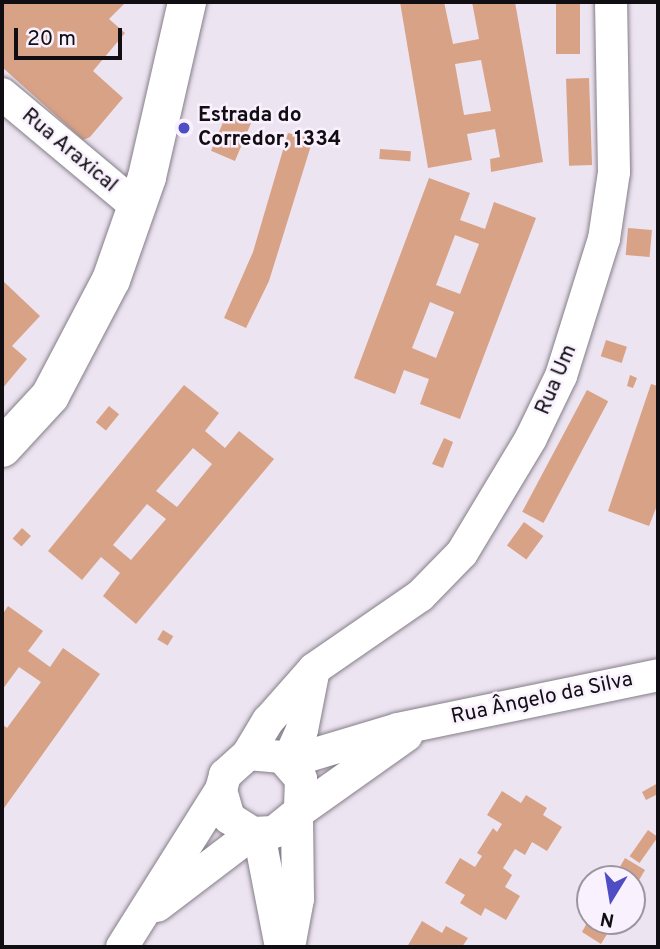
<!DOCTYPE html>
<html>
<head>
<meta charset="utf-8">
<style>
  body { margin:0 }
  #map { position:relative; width:660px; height:949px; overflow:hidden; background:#ece4f0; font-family:Overpass,sans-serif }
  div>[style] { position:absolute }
  .building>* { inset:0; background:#d8a286; transform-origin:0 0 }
  .roads { filter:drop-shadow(0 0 2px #857e89) drop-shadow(0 0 2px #857e89) }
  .minor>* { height:32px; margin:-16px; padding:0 16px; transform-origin:16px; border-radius:16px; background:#fff }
  .secondary>* { height:38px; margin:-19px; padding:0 19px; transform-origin:19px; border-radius:19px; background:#fff }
  .dots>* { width:19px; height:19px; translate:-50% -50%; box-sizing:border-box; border:4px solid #f9f1fd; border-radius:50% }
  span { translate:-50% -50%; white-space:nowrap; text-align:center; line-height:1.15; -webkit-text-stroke:5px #f9f1fd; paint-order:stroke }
  .poi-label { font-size:21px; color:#100e12; font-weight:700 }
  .left { translate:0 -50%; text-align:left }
  .street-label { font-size:21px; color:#100e12 }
  .frame { position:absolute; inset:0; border:4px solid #100e12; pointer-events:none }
  .north { position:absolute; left:576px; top:865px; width:70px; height:70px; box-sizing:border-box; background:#f9f1fd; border:2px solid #9c969f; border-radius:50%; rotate:191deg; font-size:19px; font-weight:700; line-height:28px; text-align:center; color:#100e12 }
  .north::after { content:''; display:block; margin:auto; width:24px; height:32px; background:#4e4dc3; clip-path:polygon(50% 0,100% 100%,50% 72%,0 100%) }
  .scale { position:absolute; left:14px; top:28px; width:108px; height:32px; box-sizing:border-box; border:4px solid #100e12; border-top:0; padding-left:9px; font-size:21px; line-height:24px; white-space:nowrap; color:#100e12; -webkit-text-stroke:5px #f9f1fd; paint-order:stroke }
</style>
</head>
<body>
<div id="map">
  <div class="building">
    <i style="clip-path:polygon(4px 2px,126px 2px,109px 19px,125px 33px,93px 71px,123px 98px,90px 137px,83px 140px,2px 67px)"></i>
    <i style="clip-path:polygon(evenodd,400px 2px,444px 2px,453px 44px,479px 39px,472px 2px,515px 2px,543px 162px,491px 172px,490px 159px,500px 157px,495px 129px,467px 134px,472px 160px,428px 168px,400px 2px,481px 60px,491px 111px,464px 115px,455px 64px,481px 60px)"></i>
    <i style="left:556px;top:2px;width:24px;height:52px"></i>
    <i style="left:589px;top:78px;width:87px;height:23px;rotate:88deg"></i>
    <i style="left:227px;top:113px;width:26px;height:41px;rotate:23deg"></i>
    <i style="clip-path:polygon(288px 133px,313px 139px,269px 281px,246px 328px,224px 318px,253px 252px)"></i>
    <i style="left:380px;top:149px;width:31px;height:10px;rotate:4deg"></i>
    <i style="clip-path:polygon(evenodd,429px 178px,470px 193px,460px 220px,485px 229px,494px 202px,536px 218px,460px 419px,420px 404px,429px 379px,404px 370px,395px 394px,354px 378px,429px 178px,455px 235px,479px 244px,460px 294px,436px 285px,455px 235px,429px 178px,430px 302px,454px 312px,436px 358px,412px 348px,430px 302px)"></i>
    <i style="left:628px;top:228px;width:24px;height:27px;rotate:5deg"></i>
    <i style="clip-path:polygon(2px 280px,40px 316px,12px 346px,27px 359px,2px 389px)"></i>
    <i style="left:606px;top:340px;width:22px;height:17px;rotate:18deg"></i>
    <i style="clip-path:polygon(630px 375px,637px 378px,633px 388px,627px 386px)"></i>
    <i style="clip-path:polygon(651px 384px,658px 386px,658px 503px,649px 526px,608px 511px)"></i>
    <i style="clip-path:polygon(evenodd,184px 385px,219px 413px,205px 431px,225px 448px,239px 431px,274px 459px,136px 624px,103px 596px,120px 573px,101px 557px,82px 580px,48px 551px,184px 385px,193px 448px,212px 464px,177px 507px,156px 491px,193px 448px,184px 385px,147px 504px,166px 519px,131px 560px,113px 545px,147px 504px)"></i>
    <i style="left:587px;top:390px;width:24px;height:138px;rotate:28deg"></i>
    <i style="left:109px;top:406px;width:13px;height:21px;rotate:39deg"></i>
    <i style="clip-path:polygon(444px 438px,453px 442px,443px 468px,432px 464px)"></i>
    <i style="left:524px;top:522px;width:24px;height:29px;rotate:36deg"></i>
    <i style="left:22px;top:528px;width:12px;height:14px;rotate:42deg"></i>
    <i style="clip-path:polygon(8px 606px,43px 631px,28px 651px,50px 667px,63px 648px,100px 674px,2px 811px,2px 724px,7px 728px,41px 682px,19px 667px,2px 690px,2px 615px)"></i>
    <i style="left:163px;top:630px;width:12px;height:11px;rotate:31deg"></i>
    <i style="clip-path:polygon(658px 783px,658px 794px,646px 800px,642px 792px)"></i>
    <i style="clip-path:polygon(502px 791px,521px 803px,526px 795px,547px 808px,543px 815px,562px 827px,547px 851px,532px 842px,525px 855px,515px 849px,503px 868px,512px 875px,505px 887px,520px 896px,506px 920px,485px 908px,481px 916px,460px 903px,465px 895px,445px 883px,460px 858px,475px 867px,482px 856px,477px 853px,493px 828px,497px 832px,502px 824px,487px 815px)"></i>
    <i style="left:648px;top:830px;width:12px;height:32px;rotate:35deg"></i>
    <i style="clip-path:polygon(625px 858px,645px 870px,632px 892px,632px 879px,613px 879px)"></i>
    <i style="clip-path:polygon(422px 921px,442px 933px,446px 926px,468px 938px,462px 947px,407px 947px)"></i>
    <i style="clip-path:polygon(588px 921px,615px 921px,601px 944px,582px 932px)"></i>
  </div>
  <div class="roads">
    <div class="minor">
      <i style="left:2px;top:94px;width:176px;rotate:39.9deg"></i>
      <i style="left:248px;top:754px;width:34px;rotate:5deg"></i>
      <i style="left:282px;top:757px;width:29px;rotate:49deg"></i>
      <i style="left:301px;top:779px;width:32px;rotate:92deg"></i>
      <i style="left:300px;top:811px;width:33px;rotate:141deg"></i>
      <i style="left:274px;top:832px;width:21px;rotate:177deg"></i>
      <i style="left:253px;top:833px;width:28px;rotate:-148deg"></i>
      <i style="left:229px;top:818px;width:29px;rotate:-106deg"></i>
      <i style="left:221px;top:790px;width:16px;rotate:-75deg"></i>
      <i style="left:225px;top:775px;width:31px;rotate:-42deg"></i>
      <i style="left:248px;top:754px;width:39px;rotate:-59deg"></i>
      <i style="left:268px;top:721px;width:69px;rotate:-48.5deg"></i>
      <i style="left:314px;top:669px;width:129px;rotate:-34.6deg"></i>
      <i style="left:420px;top:596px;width:60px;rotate:-45.7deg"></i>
      <i style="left:462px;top:553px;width:134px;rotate:-59deg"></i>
      <i style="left:531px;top:438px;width:69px;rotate:-64.2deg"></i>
      <i style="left:561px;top:376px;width:144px;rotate:-72.6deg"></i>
      <i style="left:604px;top:239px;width:68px;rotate:-81.5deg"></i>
      <i style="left:614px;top:172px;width:170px;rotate:-91deg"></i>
      <i style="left:288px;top:761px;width:34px;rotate:-66deg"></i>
      <i style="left:302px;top:730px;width:62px;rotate:-78.9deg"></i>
      <i style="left:293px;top:765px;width:17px;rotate:-31deg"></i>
      <i style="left:308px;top:756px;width:94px;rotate:-16.7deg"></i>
      <i style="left:398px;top:729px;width:266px;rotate:-11.7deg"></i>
      <i style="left:300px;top:811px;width:131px;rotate:-35.4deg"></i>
      <i style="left:259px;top:834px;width:115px;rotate:79deg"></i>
      <i style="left:157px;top:906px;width:121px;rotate:-37.2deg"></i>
      <i style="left:122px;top:947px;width:186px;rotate:-57.8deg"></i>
      <i style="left:289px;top:947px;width:49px;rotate:-79.4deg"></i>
      <i style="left:298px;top:899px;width:83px;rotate:-90.7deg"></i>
    </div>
    <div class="secondary">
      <i style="left:2px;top:448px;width:71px;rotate:-47.3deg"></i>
      <i style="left:50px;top:396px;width:131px;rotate:-62.3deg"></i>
      <i style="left:111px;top:280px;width:109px;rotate:-70.7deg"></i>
      <i style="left:147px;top:177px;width:180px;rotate:-77.1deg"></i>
    </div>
  </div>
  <div class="dots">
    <i style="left:184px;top:128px;background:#4e4dc3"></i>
  </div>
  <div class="poi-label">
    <span class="left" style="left:198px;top:128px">Estrada do<br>Corredor, 1334</span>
  </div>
  <div class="street-label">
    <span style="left:69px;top:151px;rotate:40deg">Rua Araxical</span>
    <span style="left:557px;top:380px;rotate:-67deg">Rua Um</span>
    <span style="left:542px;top:699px;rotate:-12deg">Rua Ângelo da Silva</span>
  </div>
  <div class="frame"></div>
  <div class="north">N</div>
  <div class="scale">20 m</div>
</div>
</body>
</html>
